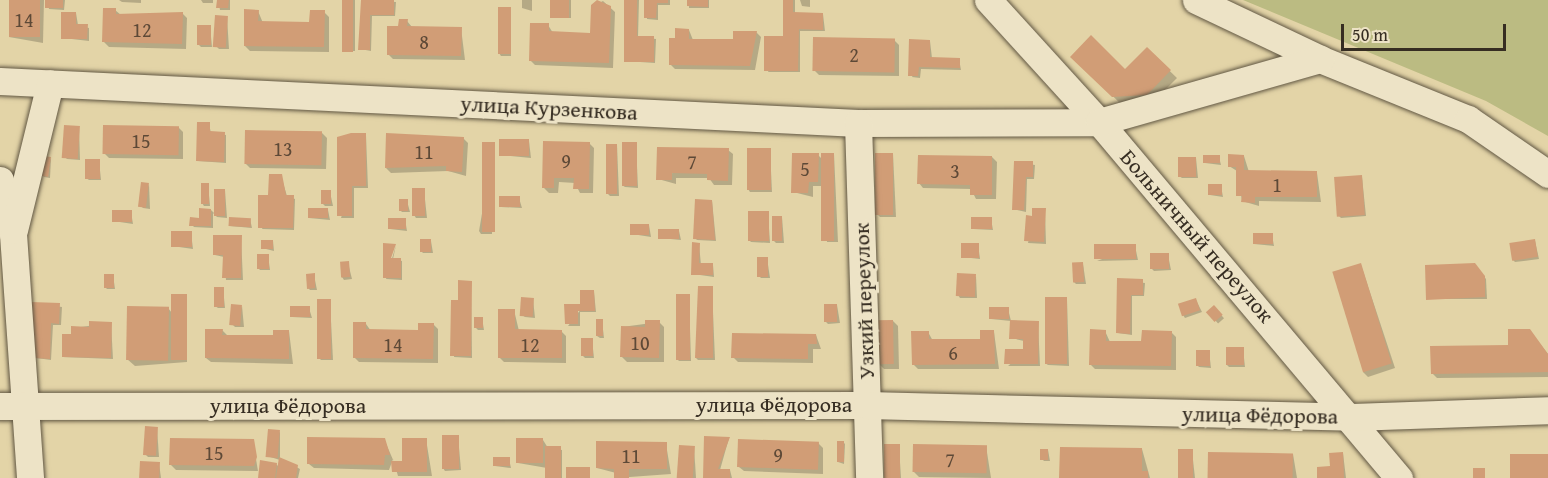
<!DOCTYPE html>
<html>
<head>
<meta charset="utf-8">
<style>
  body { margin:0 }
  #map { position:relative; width:1548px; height:478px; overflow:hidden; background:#e3d4a7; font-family:"Gentium Book Plus",serif }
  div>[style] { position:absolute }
  .green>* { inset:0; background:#bbbb82 }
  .shadow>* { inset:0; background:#0003; transform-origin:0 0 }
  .building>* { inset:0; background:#d19d76; transform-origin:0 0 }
  .roads { filter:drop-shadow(0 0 2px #615743) drop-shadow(0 0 2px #615743) }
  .minor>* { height:27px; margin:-13.5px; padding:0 13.5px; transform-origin:13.5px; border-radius:13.5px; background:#ede3c6 }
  span { translate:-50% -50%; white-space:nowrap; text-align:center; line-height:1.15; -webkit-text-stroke:6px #ede3c6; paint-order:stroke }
  .number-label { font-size:20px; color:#5d4937 }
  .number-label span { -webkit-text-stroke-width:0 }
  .street-label { font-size:22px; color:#362d22 }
  .scale { position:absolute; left:1341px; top:24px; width:165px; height:27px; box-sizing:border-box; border:3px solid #362d22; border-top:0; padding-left:8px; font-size:18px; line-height:21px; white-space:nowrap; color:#362d22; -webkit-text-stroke:4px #ede3c6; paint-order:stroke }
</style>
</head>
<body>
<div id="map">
  <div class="green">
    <i style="clip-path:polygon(1243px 0,1548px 0,1548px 136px,1486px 101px)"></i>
  </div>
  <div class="shadow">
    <i style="clip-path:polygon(11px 0,44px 0,43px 43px,9px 37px)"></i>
    <i style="clip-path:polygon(47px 0,65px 0,64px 10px,49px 9px)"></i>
    <i style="clip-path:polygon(119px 0,141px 0,141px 3px,122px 2px)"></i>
    <i style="clip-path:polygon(201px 0,213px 0,213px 3px,203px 3px)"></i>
    <i style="clip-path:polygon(218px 0,230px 0,230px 10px,220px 10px)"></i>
    <i style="left:343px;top:0;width:12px;height:51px"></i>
    <i style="clip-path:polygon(363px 0,396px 2px,395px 16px,372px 16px,371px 51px,360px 49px)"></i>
    <i style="clip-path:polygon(522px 0,532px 0,532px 11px,522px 8px)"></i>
    <i style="left:551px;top:0;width:20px;height:18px"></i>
    <i style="clip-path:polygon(626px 0,639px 0,638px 37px,656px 39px,655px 63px,625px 61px)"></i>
    <i style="clip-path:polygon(646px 0,670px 0,670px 5px,658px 5px,658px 20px,647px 19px)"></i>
    <i style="left:689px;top:0;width:20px;height:8px"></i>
    <i style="clip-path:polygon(785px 0,795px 0,795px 14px,823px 14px,825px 31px,800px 31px,800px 72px,768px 72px,784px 37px)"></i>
    <i style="clip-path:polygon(800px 0,810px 0,810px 7px,802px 6px)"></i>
    <i style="clip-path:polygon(603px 1px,615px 12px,613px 68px,535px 65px,530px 60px,548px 25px,553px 33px,592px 34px,593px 6px)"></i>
    <i style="clip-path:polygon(510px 9px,511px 56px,501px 56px,499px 53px)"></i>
    <i style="clip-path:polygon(115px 10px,121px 15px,182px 13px,187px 18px,186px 49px,109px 47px,104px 42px)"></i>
    <i style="clip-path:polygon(258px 11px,263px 23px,311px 24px,324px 12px,329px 17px,329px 52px,250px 51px,245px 46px)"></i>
    <i style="clip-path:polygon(76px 13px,78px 25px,89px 28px,89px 41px,63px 38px)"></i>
    <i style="clip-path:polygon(227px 17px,229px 49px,219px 49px,217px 47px)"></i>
    <i style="clip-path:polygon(407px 21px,412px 27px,461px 28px,465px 60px,393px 59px,388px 54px)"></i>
    <i style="clip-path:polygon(210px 26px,212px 47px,201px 47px,199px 45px)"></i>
    <i style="clip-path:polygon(689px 30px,693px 40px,734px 41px,756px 32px,761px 37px,755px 70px,675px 69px,670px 64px,677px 39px)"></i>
    <i style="clip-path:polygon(894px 40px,899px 45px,899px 76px,819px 75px,814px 70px)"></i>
    <i style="clip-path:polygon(930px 41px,932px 58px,959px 59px,961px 70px,921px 69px,920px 78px,912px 77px)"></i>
    <i style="clip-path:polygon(1147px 49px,1177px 78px,1154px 101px,1121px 104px,1072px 57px,1125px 71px)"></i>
    <i style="clip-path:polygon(209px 124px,211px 133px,226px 135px,226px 163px,198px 161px)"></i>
    <i style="clip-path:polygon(79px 127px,80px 160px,67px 159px,65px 157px)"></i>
    <i style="clip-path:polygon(178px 127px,183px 132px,183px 159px,109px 158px,104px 153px)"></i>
    <i style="clip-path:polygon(322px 133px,327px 138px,326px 169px,250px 168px,245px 163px)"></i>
    <i style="clip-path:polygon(366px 135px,368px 188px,354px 188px,354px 218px,341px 218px)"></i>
    <i style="clip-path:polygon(463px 138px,468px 143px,466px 176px,448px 171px,391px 173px,386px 168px)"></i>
    <i style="clip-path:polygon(529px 141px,531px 158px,500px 155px)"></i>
    <i style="clip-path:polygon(589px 143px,594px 148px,593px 193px,580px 193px,575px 183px,559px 182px,558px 193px,549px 193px,544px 188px)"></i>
    <i style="clip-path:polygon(494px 144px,492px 234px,481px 234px,479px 231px)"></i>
    <i style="clip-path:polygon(636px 144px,638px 188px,625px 187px,622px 185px)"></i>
    <i style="clip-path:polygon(617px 145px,619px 196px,610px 196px,608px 194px)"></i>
    <i style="clip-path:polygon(728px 150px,733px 154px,732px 185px,714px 185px,709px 178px,676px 178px,676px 184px,658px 179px)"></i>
    <i style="clip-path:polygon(770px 150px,772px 192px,750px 192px,748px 189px)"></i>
    <i style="clip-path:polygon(834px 154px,838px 242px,827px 242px,823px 186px,813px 186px,813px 197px,793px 192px,818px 155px,822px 159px)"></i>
    <i style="clip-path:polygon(893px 154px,896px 217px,880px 217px,878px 215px)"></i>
    <i style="clip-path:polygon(1244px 156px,1249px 172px,1317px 173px,1321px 202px,1259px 201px,1259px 206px,1242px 201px,1237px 171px,1229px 166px)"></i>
    <i style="clip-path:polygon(992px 157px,997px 162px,996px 199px,976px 199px,971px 189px,923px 188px,919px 183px)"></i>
    <i style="clip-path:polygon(1219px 157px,1221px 165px,1205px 163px)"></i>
    <i style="clip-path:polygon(51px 158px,50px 178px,44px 177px,42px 175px)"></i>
    <i style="clip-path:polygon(1196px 158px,1198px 178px,1182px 178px,1179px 176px)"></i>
    <i style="clip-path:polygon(99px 161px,101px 180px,89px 180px,86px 178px)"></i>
    <i style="clip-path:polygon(1015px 162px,1035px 165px,1034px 179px,1027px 179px,1026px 212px,1013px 209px)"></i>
    <i style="clip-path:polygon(281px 176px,287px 196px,295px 199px,294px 230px,262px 229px)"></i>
    <i style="clip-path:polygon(1362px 177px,1366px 216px,1341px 218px,1339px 216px)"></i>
    <i style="clip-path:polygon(149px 184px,150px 209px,143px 208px,141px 206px)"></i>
    <i style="clip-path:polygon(208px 184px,210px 206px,204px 206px,202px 203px)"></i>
    <i style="clip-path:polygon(1221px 186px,1223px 197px,1210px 195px)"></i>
    <i style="clip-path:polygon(225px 190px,227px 218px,217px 217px,213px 213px,213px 228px,193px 227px,211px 210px,215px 214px)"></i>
    <i style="clip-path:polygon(424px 190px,427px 218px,416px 218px,414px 215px)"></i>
    <i style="clip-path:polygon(330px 192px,333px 206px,325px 206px,323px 204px)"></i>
    <i style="clip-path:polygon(519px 198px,522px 208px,501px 207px)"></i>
    <i style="clip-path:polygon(407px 201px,410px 212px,402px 212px,400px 210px)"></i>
    <i style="clip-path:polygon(712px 201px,716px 241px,697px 240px,695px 238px)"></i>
    <i style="clip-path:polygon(328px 210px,330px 220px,309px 218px)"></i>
    <i style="clip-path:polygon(1045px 210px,1046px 244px,1028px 243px,1033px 217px)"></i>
    <i style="clip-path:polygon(131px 212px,133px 224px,113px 221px)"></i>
    <i style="clip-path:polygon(768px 213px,770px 243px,751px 242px,749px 240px)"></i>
    <i style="clip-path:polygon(782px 217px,784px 243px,776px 243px,774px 241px)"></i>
    <i style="clip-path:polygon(250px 219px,252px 228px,230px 226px)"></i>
    <i style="clip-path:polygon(405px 219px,407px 231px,390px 229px)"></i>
    <i style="clip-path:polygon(991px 219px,993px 230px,973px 229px)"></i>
    <i style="clip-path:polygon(649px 225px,651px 237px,632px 234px)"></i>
    <i style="clip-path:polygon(679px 231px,681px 240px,660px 238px)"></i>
    <i style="clip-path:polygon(191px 233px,193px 249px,172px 246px)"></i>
    <i style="clip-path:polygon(1272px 235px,1274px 246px,1254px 244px)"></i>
    <i style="clip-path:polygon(241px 237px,243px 280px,226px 280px,224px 257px,215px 255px)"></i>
    <i style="clip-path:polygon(273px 241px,274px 251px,262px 248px)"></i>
    <i style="clip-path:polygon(431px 241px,433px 253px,423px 253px,421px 251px)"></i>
    <i style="clip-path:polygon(1535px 241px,1539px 259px,1515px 262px,1513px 260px)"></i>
    <i style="clip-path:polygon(699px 244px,701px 265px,713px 265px,714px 277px,693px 274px)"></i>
    <i style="clip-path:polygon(978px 244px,980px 259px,962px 257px)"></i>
    <i style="clip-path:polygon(396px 245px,393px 259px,402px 261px,402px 280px,386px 279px)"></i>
    <i style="clip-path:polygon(1135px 246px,1138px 260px,1097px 261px)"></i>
    <i style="clip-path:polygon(268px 255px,270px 270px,260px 270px,258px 268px)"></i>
    <i style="clip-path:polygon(1168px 255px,1171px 270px,1154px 271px,1152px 269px)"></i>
    <i style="clip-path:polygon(767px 258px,770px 278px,761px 278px,759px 276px)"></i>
    <i style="clip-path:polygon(348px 263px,352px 279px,344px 280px,342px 277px)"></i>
    <i style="clip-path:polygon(1083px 264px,1086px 284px,1076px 284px,1074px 282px)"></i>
    <i style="clip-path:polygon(1361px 265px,1395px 368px,1368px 377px,1363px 372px)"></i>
    <i style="clip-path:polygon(1476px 267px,1486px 279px,1487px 299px,1428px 299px)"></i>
    <i style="clip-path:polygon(113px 275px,115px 289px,107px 289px,105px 287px)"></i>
    <i style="clip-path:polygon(314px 275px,317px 290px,310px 290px,308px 288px)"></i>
    <i style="clip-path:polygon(976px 276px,977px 298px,960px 298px,958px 295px)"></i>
    <i style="clip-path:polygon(1119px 280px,1145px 283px,1144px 296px,1132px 296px,1132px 335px,1118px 333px)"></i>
    <i style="clip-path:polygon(471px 282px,472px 358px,454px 357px,459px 301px)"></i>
    <i style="clip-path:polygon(223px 288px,225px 308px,218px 308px,215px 306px)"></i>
    <i style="clip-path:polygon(712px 288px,715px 360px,698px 360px,696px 358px)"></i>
    <i style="clip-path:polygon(594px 292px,596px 312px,580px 312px,580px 326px,568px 326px)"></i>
    <i style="clip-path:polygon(186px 296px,187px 362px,135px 366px,127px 359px,168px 308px,172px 313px)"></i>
    <i style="clip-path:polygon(689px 296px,691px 361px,679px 361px,677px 359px)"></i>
    <i style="clip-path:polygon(533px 299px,535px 318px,525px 317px,522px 315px)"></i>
    <i style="clip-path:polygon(1067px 299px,1069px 366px,1048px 365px,1045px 363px)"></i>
    <i style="clip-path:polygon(1196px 300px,1202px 312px,1185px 318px,1183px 315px)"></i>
    <i style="clip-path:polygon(330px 301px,333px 360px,321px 360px,319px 358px)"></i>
    <i style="clip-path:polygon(33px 303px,62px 307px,61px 325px,53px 325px,51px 360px,36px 358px)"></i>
    <i style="clip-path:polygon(837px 305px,840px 323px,828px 324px,826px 322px)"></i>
    <i style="clip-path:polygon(242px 306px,244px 327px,235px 327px,233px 325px)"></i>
    <i style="left:1214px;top:307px;width:15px;height:8px;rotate:48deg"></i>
    <i style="clip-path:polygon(309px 308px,312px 318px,292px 317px)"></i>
    <i style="clip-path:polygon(1008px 309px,1011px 321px,991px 319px)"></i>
    <i style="clip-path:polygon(514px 310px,519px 331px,561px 331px,566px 336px,566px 363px,504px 362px,499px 357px)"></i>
    <i style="clip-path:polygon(482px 318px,484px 330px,478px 330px,476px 328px)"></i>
    <i style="clip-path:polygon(602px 321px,604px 338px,600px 338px,597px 336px)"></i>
    <i style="clip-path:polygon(893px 321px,898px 326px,899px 369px,884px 369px,879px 364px)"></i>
    <i style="clip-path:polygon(659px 322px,664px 327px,664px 362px,627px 362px,622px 357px,622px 327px)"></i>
    <i style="clip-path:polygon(1038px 322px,1040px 366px,1008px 366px,1025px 351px,1024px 341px,1011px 338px)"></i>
    <i style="clip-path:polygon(111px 323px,113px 359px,63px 357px,73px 328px)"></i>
    <i style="clip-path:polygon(366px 324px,371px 331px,419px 332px,433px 324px,438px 329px,438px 363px,359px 362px,354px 357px)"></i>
    <i style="clip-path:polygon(222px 330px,227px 335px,274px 337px,289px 331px,293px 364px,211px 362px,206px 358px)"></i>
    <i style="clip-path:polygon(1105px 331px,1110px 342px,1143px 343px,1171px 332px,1176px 337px,1176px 370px,1095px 369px,1090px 364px)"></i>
    <i style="clip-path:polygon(1530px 331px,1548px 354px,1548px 377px,1437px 378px,1432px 373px,1509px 346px)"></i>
    <i style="clip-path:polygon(928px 332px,933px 341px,982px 340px,994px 332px,999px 369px,918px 369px,913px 364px)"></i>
    <i style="clip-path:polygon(816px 335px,821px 349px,813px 349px,813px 363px,738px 362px,733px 357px)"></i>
    <i style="clip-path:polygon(592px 340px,594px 358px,585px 358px,583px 356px)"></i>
    <i style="clip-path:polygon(1243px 349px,1245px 367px,1229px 367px,1227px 365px)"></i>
    <i style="clip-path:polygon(1209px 351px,1211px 368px,1199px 367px,1197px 365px)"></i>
    <i style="clip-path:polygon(157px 428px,159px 457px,148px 457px,146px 455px)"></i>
    <i style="clip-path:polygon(280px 431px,280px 458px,300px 469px,298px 478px,261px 478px,276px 464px,279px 467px,280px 460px,267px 456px)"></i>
    <i style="clip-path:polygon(458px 436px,461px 470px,445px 471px,443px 468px)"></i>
    <i style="clip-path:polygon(729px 438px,720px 470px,730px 470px,732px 478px,705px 478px)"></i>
    <i style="clip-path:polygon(384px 439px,394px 462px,403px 462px,426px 439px,432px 476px,398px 476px,393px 459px,389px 470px,314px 468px,309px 464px)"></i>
    <i style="clip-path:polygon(543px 440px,548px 448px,562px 450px,562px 478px,547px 478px,547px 468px,518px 463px)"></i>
    <i style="clip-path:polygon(253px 441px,258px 471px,176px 470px,171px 465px)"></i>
    <i style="clip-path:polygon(843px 442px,845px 444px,844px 464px,838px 462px)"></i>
    <i style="clip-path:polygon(818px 443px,823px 448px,823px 474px,744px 471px,739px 467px)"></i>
    <i style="clip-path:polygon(666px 444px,671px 474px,616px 478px,616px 473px,597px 468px)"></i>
    <i style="clip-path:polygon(899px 445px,901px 478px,885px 478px)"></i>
    <i style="clip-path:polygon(986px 446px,991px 478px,919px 477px,914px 472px)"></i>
    <i style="clip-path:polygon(694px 447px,696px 478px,680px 478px)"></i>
    <i style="clip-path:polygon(1142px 449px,1150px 478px,1061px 478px)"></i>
    <i style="clip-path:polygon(1048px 450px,1050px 461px,1044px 461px,1042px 459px)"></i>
    <i style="clip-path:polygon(1192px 451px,1195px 478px,1180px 478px)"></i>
    <i style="clip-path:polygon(1343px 453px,1346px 478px,1319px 478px,1331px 467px)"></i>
    <i style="clip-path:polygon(1293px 454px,1297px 478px,1210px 478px)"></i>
    <i style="clip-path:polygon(509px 459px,511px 468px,495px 466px)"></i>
    <i style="clip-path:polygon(159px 463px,161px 478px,142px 478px)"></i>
  </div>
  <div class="building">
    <i style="left:9px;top:0;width:31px;height:37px"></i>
    <i style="left:45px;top:0;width:18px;height:8px"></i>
    <i style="clip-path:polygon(217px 0,229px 0,228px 8px,216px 8px)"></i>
    <i style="left:342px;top:0;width:11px;height:52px"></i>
    <i style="clip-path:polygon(361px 0,394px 0,394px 15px,370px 15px,370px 50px,358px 50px)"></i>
    <i style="left:550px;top:0;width:19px;height:18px"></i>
    <i style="clip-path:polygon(597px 0,611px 6px,609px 63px,529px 61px,530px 23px,549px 23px,549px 31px,590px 33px,591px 5px)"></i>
    <i style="clip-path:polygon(624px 0,637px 0,637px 36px,654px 36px,654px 62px,624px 62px)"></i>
    <i style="clip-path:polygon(644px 0,668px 0,668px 3px,657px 3px,656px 18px,644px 18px)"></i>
    <i style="clip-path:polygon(687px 0,708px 0,708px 7px,687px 6px)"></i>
    <i style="clip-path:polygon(783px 0,793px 0,793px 12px,823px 13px,823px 30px,799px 29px,798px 71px,764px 71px,764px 36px,783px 36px)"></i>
    <i style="left:498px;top:7px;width:13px;height:47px"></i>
    <i style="clip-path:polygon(103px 8px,116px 8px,116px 14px,183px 12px,182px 44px,102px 42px)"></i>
    <i style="clip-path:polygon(244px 9px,259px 10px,258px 21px,309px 22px,310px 10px,325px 10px,324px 47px,244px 46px)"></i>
    <i style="clip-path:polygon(61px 12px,76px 12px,76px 24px,88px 24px,87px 39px,61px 39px)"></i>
    <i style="left:215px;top:15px;width:13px;height:32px;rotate:4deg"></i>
    <i style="clip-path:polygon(399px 19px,408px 19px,407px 26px,462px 27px,461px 56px,387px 55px,387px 26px,398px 26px)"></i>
    <i style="left:197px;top:25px;width:14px;height:20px"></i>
    <i style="clip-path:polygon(675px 28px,689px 29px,689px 39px,733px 39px,733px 31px,757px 31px,750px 66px,669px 65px,669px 38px,675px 38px)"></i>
    <i style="clip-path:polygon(1091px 35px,1125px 69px,1147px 47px,1171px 70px,1147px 95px,1112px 97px,1070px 57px)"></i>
    <i style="left:813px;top:37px;width:82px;height:34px;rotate:1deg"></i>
    <i style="clip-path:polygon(909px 39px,930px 40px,930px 57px,960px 58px,960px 68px,919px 67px,918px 76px,908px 76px)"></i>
    <i style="clip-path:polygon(197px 122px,210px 122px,210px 131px,225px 132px,224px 162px,196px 161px)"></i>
    <i style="left:64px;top:125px;width:16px;height:33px;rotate:4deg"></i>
    <i style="left:103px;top:125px;width:76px;height:29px;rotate:1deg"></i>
    <i style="left:245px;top:130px;width:77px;height:34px;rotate:1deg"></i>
    <i style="clip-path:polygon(351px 133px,366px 133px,366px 186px,352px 186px,352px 216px,337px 216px,337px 137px)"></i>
    <i style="clip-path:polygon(386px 133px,464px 137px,462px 172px,446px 171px,446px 166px,385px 168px)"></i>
    <i style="left:499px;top:139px;width:30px;height:17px"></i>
    <i style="clip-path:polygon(543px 141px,590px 142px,589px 189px,573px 189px,574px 178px,554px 178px,554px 188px,542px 188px)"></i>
    <i style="left:482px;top:142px;width:13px;height:90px"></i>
    <i style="left:622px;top:142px;width:15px;height:44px"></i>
    <i style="left:606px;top:144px;width:11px;height:50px"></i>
    <i style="clip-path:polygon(657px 147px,729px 148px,728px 181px,707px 180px,707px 174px,672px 173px,672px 180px,656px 180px)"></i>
    <i style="left:747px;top:148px;width:24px;height:42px"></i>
    <i style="clip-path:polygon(792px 153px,819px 153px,818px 182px,809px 182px,808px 193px,791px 193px)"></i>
    <i style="left:821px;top:153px;width:13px;height:88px"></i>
    <i style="left:875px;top:153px;width:18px;height:62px"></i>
    <i style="clip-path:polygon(1228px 154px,1244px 155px,1244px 170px,1317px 171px,1317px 197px,1255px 197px,1255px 203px,1241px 202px,1242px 196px,1236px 196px,1236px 167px,1228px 167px)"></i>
    <i style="clip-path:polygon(918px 155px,992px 156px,992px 195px,970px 195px,970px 185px,917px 184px)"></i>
    <i style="left:1203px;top:155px;width:17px;height:8px"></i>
    <i style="left:44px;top:156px;width:7px;height:20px;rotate:8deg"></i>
    <i style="left:1178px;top:157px;width:18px;height:20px"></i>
    <i style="left:85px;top:159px;width:15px;height:20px"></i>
    <i style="clip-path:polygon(1014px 161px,1033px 161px,1033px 177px,1026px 177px,1024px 210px,1012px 210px)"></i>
    <i style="clip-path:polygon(269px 174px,282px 174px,286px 195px,294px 195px,293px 228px,258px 228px,258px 195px,268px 195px)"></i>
    <i style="left:1362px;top:175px;width:40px;height:28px;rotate:86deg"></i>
    <i style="left:141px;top:182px;width:8px;height:25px;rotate:7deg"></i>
    <i style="left:201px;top:183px;width:8px;height:21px"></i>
    <i style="left:1208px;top:184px;width:14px;height:11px"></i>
    <i style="left:412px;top:188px;width:13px;height:28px"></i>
    <i style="left:214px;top:189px;width:11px;height:27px"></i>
    <i style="left:321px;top:190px;width:10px;height:14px"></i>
    <i style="left:520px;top:196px;width:11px;height:21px;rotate:90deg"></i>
    <i style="left:399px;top:199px;width:9px;height:12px"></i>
    <i style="clip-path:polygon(695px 199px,712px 200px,715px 240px,693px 239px)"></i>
    <i style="clip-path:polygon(199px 208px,211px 209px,211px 226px,189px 226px,190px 217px,199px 218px)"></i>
    <i style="left:308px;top:208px;width:20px;height:10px"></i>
    <i style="clip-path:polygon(1032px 208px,1046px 208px,1044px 242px,1024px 241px,1026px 215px,1032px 216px)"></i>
    <i style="left:112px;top:210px;width:20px;height:12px"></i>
    <i style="left:748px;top:211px;width:21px;height:30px"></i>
    <i style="left:772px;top:216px;width:10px;height:25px"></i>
    <i style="left:229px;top:217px;width:22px;height:9px;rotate:3deg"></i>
    <i style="left:992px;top:217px;width:12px;height:21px;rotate:90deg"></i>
    <i style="left:388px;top:218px;width:18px;height:11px"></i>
    <i style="left:630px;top:224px;width:19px;height:11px"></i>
    <i style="left:658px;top:229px;width:21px;height:10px"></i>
    <i style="left:171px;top:231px;width:21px;height:16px"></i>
    <i style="left:1253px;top:233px;width:20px;height:11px"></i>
    <i style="clip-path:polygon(213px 235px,242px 235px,241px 278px,222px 278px,223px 255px,213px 255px)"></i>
    <i style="left:420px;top:239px;width:11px;height:13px"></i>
    <i style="left:1535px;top:239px;width:18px;height:26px;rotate:81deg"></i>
    <i style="left:261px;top:240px;width:12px;height:9px"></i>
    <i style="clip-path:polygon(692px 242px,700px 243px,699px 263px,713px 263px,713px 275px,691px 275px)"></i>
    <i style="clip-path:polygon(383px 243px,396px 244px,391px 258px,401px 258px,401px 278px,383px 278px)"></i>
    <i style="left:961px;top:243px;width:18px;height:15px"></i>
    <i style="left:1136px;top:244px;width:15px;height:42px;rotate:90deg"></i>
    <i style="left:1169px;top:253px;width:16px;height:19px;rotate:90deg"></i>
    <i style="left:257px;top:254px;width:12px;height:15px"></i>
    <i style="left:757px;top:257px;width:11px;height:20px"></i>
    <i style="left:349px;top:261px;width:16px;height:9px;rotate:86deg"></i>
    <i style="left:1083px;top:262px;width:20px;height:11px;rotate:87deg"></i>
    <i style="left:1361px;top:263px;width:105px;height:30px;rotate:73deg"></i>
    <i style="clip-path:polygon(1475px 263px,1485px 276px,1485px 297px,1426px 300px,1425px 265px)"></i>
    <i style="clip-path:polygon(315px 273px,315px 288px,307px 289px,306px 274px)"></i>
    <i style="left:957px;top:273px;width:19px;height:23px;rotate:3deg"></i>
    <i style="left:104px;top:274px;width:10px;height:14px"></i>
    <i style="clip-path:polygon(1117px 278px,1143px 279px,1143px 295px,1131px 295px,1130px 334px,1116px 333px)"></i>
    <i style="clip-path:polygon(458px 280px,472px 281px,471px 356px,450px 356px,451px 300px,458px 300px)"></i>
    <i style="clip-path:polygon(698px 286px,713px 286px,713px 358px,695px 358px)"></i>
    <i style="left:214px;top:287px;width:10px;height:20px"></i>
    <i style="clip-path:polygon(580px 290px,594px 290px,595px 311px,578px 311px,578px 324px,565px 324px,564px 304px,580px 304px)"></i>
    <i style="left:171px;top:294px;width:16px;height:66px"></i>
    <i style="left:676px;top:294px;width:14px;height:66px"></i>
    <i style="left:521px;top:297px;width:13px;height:19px;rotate:4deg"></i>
    <i style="left:1045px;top:297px;width:22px;height:67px"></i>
    <i style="left:1196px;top:298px;width:13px;height:19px;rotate:72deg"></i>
    <i style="left:317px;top:299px;width:14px;height:60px"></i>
    <i style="clip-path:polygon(31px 302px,60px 303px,59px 324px,51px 323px,50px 359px,35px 358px)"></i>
    <i style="left:231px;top:304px;width:11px;height:21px;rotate:5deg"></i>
    <i style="left:824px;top:304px;width:13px;height:18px"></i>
    <i style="left:1214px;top:305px;width:13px;height:11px;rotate:48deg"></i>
    <i style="left:127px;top:306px;width:42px;height:54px;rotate:1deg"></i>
    <i style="left:310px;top:306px;width:11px;height:20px;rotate:90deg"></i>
    <i style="left:1009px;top:307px;width:12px;height:20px;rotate:90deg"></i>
    <i style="clip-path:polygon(498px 309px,515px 309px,515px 329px,562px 330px,562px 358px,498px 358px)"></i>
    <i style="left:474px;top:317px;width:9px;height:11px"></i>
    <i style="left:596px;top:319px;width:7px;height:17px"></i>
    <i style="clip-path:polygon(645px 320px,660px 320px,659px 358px,620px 357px,621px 326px,645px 327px)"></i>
    <i style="left:893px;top:320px;width:44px;height:16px;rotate:89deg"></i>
    <i style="clip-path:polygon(1010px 320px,1039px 321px,1038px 364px,1004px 364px,1005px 349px,1023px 349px,1023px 339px,1009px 339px)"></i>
    <i style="clip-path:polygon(89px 321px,112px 322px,111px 358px,62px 357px,62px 334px,71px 334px,71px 326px,89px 327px)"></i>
    <i style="clip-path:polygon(353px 322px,366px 322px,366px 329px,418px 330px,418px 323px,434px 323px,433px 359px,353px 358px)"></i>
    <i style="clip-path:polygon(205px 329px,223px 329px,222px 335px,273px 335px,273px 330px,289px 330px,289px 359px,205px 358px)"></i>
    <i style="clip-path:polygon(1090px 329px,1106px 330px,1106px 341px,1141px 341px,1142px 330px,1172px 331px,1171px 366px,1089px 365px)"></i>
    <i style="clip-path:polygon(1508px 329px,1530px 329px,1548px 354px,1548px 372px,1431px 374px,1430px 346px,1508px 345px)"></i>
    <i style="clip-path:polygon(980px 330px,994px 330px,995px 364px,912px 365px,911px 331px,929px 331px,929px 339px,980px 339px)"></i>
    <i style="clip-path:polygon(732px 333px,816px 334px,817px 344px,808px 344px,808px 359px,731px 358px)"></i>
    <i style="left:581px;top:338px;width:12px;height:18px"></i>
    <i style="left:1226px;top:347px;width:18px;height:18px"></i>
    <i style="left:1196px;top:350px;width:14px;height:16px"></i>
    <i style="left:145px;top:426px;width:13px;height:29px;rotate:4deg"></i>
    <i style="left:268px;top:429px;width:12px;height:28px;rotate:5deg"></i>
    <i style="left:442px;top:435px;width:17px;height:34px"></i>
    <i style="clip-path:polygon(704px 436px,730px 437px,718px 469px,730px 469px,730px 478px,703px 478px)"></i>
    <i style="clip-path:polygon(307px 437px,385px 438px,390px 455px,385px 455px,384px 465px,307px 464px)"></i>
    <i style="clip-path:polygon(170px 438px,254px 439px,257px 457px,254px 466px,169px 465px)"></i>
    <i style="clip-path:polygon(402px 438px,427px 438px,427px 472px,392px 472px,391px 461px,402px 461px)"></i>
    <i style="left:516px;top:438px;width:27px;height:25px"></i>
    <i style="left:738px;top:439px;width:81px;height:28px;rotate:2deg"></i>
    <i style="clip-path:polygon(596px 441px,667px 442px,667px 469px,629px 469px,629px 478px,614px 478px,614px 469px,596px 468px)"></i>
    <i style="left:837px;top:441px;width:7px;height:21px"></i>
    <i style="left:884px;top:444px;width:16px;height:34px"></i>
    <i style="left:913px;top:444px;width:74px;height:28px;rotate:1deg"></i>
    <i style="left:679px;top:445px;width:16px;height:33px;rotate:4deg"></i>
    <i style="left:561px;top:446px;width:32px;height:16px;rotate:90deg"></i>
    <i style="clip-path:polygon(1060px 447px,1142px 448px,1142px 471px,1148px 471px,1148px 478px,1059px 478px)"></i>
    <i style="left:1040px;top:449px;width:8px;height:11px"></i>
    <i style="left:1178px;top:449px;width:15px;height:29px"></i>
    <i style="left:1208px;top:452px;width:85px;height:26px;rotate:1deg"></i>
    <i style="clip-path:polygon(1343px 452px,1344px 478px,1317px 478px,1317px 467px,1330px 466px,1329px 453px)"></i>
    <i style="left:1510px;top:454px;width:38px;height:24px"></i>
    <i style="clip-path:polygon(279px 457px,298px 465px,296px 478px,276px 478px)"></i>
    <i style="left:493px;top:457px;width:17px;height:9px"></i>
    <i style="clip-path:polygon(260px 460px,277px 463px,275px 478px,258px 478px)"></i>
    <i style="left:140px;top:461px;width:20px;height:17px;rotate:3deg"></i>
    <i style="left:566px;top:467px;width:24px;height:11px"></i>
    <i style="left:1473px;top:468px;width:12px;height:10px"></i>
  </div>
  <div class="roads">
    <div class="minor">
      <i style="left:988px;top:0;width:165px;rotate:47.7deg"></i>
      <i style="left:1099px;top:122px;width:466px;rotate:49.9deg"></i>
      <i style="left:1196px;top:0;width:137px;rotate:25.4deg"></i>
      <i style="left:1320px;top:59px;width:160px;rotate:22.1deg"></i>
      <i style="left:1468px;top:119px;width:97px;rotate:34.5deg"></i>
      <i style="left:0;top:81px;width:859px;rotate:2.8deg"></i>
      <i style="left:858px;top:123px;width:241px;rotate:-0.2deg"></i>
      <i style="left:1099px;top:122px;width:230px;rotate:-15.9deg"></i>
      <i style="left:858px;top:123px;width:355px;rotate:88.2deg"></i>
      <i style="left:0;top:180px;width:56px;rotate:76.5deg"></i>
      <i style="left:13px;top:234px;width:245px;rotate:86deg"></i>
      <i style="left:14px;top:230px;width:151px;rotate:-76.2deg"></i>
      <i style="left:0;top:406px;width:867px;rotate:-0.07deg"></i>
      <i style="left:867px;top:405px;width:485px;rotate:1.4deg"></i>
      <i style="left:1352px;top:417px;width:196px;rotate:-2deg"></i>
    </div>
  </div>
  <div class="number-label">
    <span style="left:24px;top:19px">14</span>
    <span style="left:142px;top:29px">12</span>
    <span style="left:424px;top:41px">8</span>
    <span style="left:854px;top:54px">2</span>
    <span style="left:141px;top:140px">15</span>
    <span style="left:283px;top:148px">13</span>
    <span style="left:424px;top:151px">11</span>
    <span style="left:566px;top:160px">9</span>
    <span style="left:692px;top:161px">7</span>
    <span style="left:805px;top:168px">5</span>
    <span style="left:955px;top:170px">3</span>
    <span style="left:1277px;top:184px">1</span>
    <span style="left:640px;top:342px">10</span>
    <span style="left:393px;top:344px">14</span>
    <span style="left:530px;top:344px">12</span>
    <span style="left:953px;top:352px">6</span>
    <span style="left:214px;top:452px">15</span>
    <span style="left:778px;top:454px">9</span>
    <span style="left:631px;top:455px">11</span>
    <span style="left:950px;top:459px">7</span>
  </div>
  <div class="street-label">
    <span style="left:549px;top:108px;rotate:3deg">улица Курзенкова</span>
    <span style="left:1197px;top:236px;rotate:49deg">Больничный переулок</span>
    <span style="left:864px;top:301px;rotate:-92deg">Узкий переулок</span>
    <span style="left:774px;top:405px">улица Фёдорова</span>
    <span style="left:288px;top:406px">улица Фёдорова</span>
    <span style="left:1260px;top:415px;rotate:1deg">улица Фёдорова</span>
  </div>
  <div class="scale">50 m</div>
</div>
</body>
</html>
